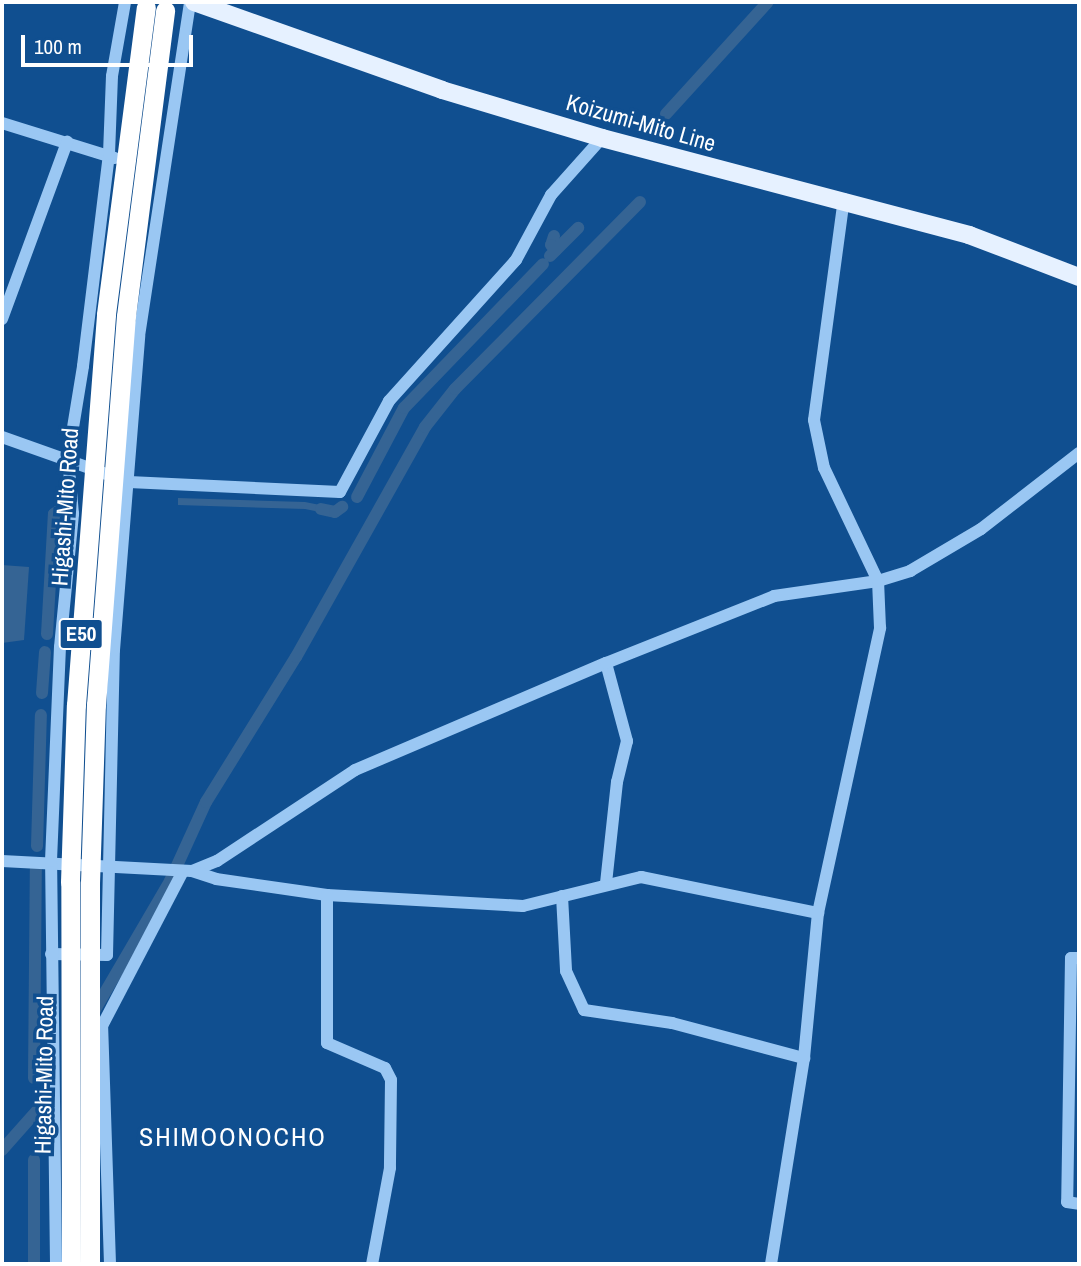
<!DOCTYPE html>
<html>
<head>
<meta charset="utf-8">
<style>
  body { margin:0 }
  #map { position:relative; width:1081px; height:1266px; overflow:hidden; background:#104f90; font-family:"Archivo Narrow",sans-serif }
  div>[style] { position:absolute }
  .water>* { inset:0; background:#356494 }
  .canal>* { height:12px; margin:-6px; padding:0 6px; transform-origin:6px; border-radius:6px; background:#356494 }
  .minor>* { height:12px; margin:-6px; padding:0 6px; transform-origin:6px; border-radius:6px; background:#9ac7f3 }
  .major>* { height:18px; margin:-9px; padding:0 9px; transform-origin:9px; border-radius:9px; background:#e6f1ff }
  .highway-bridge>* { height:19px; margin:-9.5px; padding:0 9.5px; transform-origin:9.5px; border-radius:9.5px; background:#fff }
  span { translate:-50% -50%; white-space:nowrap; text-align:center; line-height:1.15; -webkit-text-stroke:7px #104f90; paint-order:stroke }
  .shield-label span { padding:2px 5px; background:#104f90; border:2px solid; border-radius:5px; -webkit-text-stroke-width:0 }
  .shield-label { font-size:21px; color:#fff; font-weight:700 }
  .street-label { font-size:23px; color:#fff }
  .quarter-label { font-size:26px; color:#fff; letter-spacing:2px }
  .frame { position:absolute; inset:0; border:4px solid #fff; pointer-events:none }
  .scale { position:absolute; left:21px; top:35px; width:172px; height:32px; box-sizing:border-box; border:4px solid #fff; border-top:0; padding-left:9px; font-size:21px; line-height:24px; white-space:nowrap; color:#fff; -webkit-text-stroke:5px #104f90; paint-order:stroke }
</style>
</head>
<body>
<div id="map">
  <div class="water">
    <i style="clip-path:polygon(178px 498px,305px 502px,335px 508px,335px 515px,305px 509px,178px 505px)"></i>
    <i style="clip-path:polygon(2px 565px,29px 567px,24px 640px,2px 643px)"></i>
  </div>
  <div class="canal">
    <i style="left:666px;top:114px;width:151px;rotate:-47.7deg"></i>
    <i style="left:554px;top:236px;width:9px;rotate:108deg"></i>
    <i style="left:551px;top:245px;width:7px;rotate:45deg"></i>
    <i style="left:550px;top:256px;width:40px;rotate:-45deg"></i>
    <i style="left:357px;top:497px;width:101px;rotate:-62.2deg"></i>
    <i style="left:404px;top:408px;width:200px;rotate:-46deg"></i>
    <i style="left:321px;top:509px;width:14px;rotate:12deg"></i>
    <i style="left:335px;top:512px;width:9px;rotate:-36deg"></i>
    <i style="left:47px;top:634px;width:120px;rotate:-86.7deg"></i>
    <i style="left:54px;top:514px;width:12px;rotate:-35deg"></i>
    <i style="left:42px;top:693px;width:41px;rotate:-85.8deg"></i>
    <i style="left:37px;top:846px;width:131px;rotate:-88.3deg"></i>
    <i style="left:93px;top:1013px;width:153px;rotate:-59.7deg"></i>
    <i style="left:170px;top:881px;width:87px;rotate:-65.5deg"></i>
    <i style="left:206px;top:802px;width:171px;rotate:-58.2deg"></i>
    <i style="left:296px;top:657px;width:264px;rotate:-60.7deg"></i>
    <i style="left:425px;top:427px;width:48px;rotate:-51.7deg"></i>
    <i style="left:455px;top:389px;width:263px;rotate:-45.3deg"></i>
    <i style="left:34px;top:1078px;width:209px;rotate:-89.5deg"></i>
    <i style="left:2px;top:1150px;width:60px;rotate:-48.4deg"></i>
    <i style="left:34px;top:1264px;width:104px;rotate:-90deg"></i>
  </div>
  <div class="minor">
    <i style="left:2px;top:123px;width:118px;rotate:17.2deg"></i>
    <i style="left:2px;top:319px;width:189px;rotate:-69.8deg"></i>
    <i style="left:2px;top:437px;width:135px;rotate:19.5deg"></i>
    <i style="left:129px;top:482px;width:211px;rotate:2.7deg"></i>
    <i style="left:340px;top:492px;width:103px;rotate:-61.7deg"></i>
    <i style="left:389px;top:401px;width:190px;rotate:-48deg"></i>
    <i style="left:516px;top:260px;width:74px;rotate:-61.7deg"></i>
    <i style="left:551px;top:195px;width:76px;rotate:-48.2deg"></i>
    <i style="left:606px;top:663px;width:81px;rotate:74.9deg"></i>
    <i style="left:627px;top:741px;width:42px;rotate:103.7deg"></i>
    <i style="left:617px;top:782px;width:102px;rotate:96.2deg"></i>
    <i style="left:2px;top:861px;width:190px;rotate:3deg"></i>
    <i style="left:192px;top:871px;width:27px;rotate:-22deg"></i>
    <i style="left:217px;top:861px;width:165px;rotate:-33.4deg"></i>
    <i style="left:355px;top:770px;width:273px;rotate:-23.1deg"></i>
    <i style="left:606px;top:663px;width:181px;rotate:-21.7deg"></i>
    <i style="left:774px;top:596px;width:105px;rotate:-8.2deg"></i>
    <i style="left:878px;top:581px;width:34px;rotate:-17deg"></i>
    <i style="left:910px;top:571px;width:82px;rotate:-30.6deg"></i>
    <i style="left:981px;top:529px;width:124px;rotate:-37.8deg"></i>
    <i style="left:192px;top:871px;width:25px;rotate:18deg"></i>
    <i style="left:216px;top:879px;width:112px;rotate:8.2deg"></i>
    <i style="left:327px;top:895px;width:196px;rotate:3.2deg"></i>
    <i style="left:523px;top:906px;width:122px;rotate:-13.8deg"></i>
    <i style="left:641px;top:877px;width:181px;rotate:11.5deg"></i>
    <i style="left:327px;top:895px;width:148px;rotate:90deg"></i>
    <i style="left:327px;top:1043px;width:63px;rotate:23.3deg"></i>
    <i style="left:385px;top:1068px;width:13px;rotate:63deg"></i>
    <i style="left:391px;top:1080px;width:88px;rotate:90.7deg"></i>
    <i style="left:390px;top:1168px;width:98px;rotate:100.6deg"></i>
    <i style="left:562px;top:896px;width:75px;rotate:86.9deg"></i>
    <i style="left:566px;top:971px;width:43px;rotate:65.2deg"></i>
    <i style="left:584px;top:1010px;width:89px;rotate:8.4deg"></i>
    <i style="left:672px;top:1023px;width:137px;rotate:14.9deg"></i>
    <i style="left:51px;top:954px;width:56px;rotate:1deg"></i>
    <i style="left:107px;top:955px;width:305px;rotate:-88.7deg"></i>
    <i style="left:114px;top:650px;width:315px;rotate:-85.4deg"></i>
    <i style="left:139px;top:336px;width:338px;rotate:-81.3deg"></i>
    <i style="left:1079px;top:958px;width:8px;rotate:180deg"></i>
    <i style="left:1071px;top:958px;width:244px;rotate:90.9deg"></i>
    <i style="left:1067px;top:1202px;width:12px;rotate:9deg"></i>
    <i style="left:56px;top:1264px;width:403px;rotate:-90.7deg"></i>
    <i style="left:51px;top:861px;width:214px;rotate:-87.6deg"></i>
    <i style="left:60px;top:647px;width:134px;rotate:-84.4deg"></i>
    <i style="left:73px;top:514px;width:56px;rotate:-95.1deg"></i>
    <i style="left:68px;top:458px;width:93px;rotate:-80.7deg"></i>
    <i style="left:83px;top:366px;width:214px;rotate:-83deg"></i>
    <i style="left:109px;top:154px;width:78px;rotate:-87.8deg"></i>
    <i style="left:112px;top:76px;width:75px;rotate:-80deg"></i>
    <i style="left:110px;top:1264px;width:238px;rotate:-91.9deg"></i>
    <i style="left:102px;top:1026px;width:173px;rotate:-62.4deg"></i>
    <i style="left:771px;top:1264px;width:209px;rotate:-80.9deg"></i>
    <i style="left:804px;top:1058px;width:146px;rotate:-84.5deg"></i>
    <i style="left:818px;top:913px;width:292px;rotate:-77.7deg"></i>
    <i style="left:880px;top:628px;width:47px;rotate:-92.4deg"></i>
    <i style="left:878px;top:581px;width:125px;rotate:-115.5deg"></i>
    <i style="left:824px;top:468px;width:49px;rotate:-101.8deg"></i>
    <i style="left:814px;top:420px;width:223px;rotate:-82.3deg"></i>
  </div>
  <div class="major">
    <i style="left:194px;top:2px;width:263px;rotate:19.5deg"></i>
    <i style="left:442px;top:90px;width:167px;rotate:16.7deg"></i>
    <i style="left:602px;top:138px;width:380px;rotate:14.8deg"></i>
    <i style="left:969px;top:235px;width:118px;rotate:20.9deg"></i>
  </div>
  <div class="highway-bridge">
    <i style="left:71px;top:1264px;width:382px;rotate:-90.1deg"></i>
    <i style="left:70px;top:882px;width:177px;rotate:-88.1deg"></i>
    <i style="left:76px;top:705px;width:392px;rotate:-85.6deg"></i>
    <i style="left:106px;top:314px;width:309px;rotate:-82.6deg"></i>
    <i style="left:90px;top:1264px;width:381px;rotate:-90deg"></i>
    <i style="left:90px;top:883px;width:178px;rotate:-88.1deg"></i>
    <i style="left:96px;top:705px;width:390px;rotate:-85.6deg"></i>
    <i style="left:126px;top:316px;width:308px;rotate:-82.7deg"></i>
  </div>
  <div class="shield-label">
    <span style="left:81px;top:634px">E50</span>
  </div>
  <div class="street-label">
    <span style="left:641px;top:123px;rotate:16deg">Koizumi-Mito Line</span>
    <span style="left:65px;top:507px;rotate:-86deg">Higashi-Mito Road</span>
    <span style="left:44px;top:1075px;rotate:-89deg">Higashi-Mito Road</span>
  </div>
  <div class="quarter-label">
    <span style="left:233px;top:1137px">SHIMOONOCHO</span>
  </div>
  <div class="frame"></div>
  <div class="scale">100 m</div>
</div>
</body>
</html>
